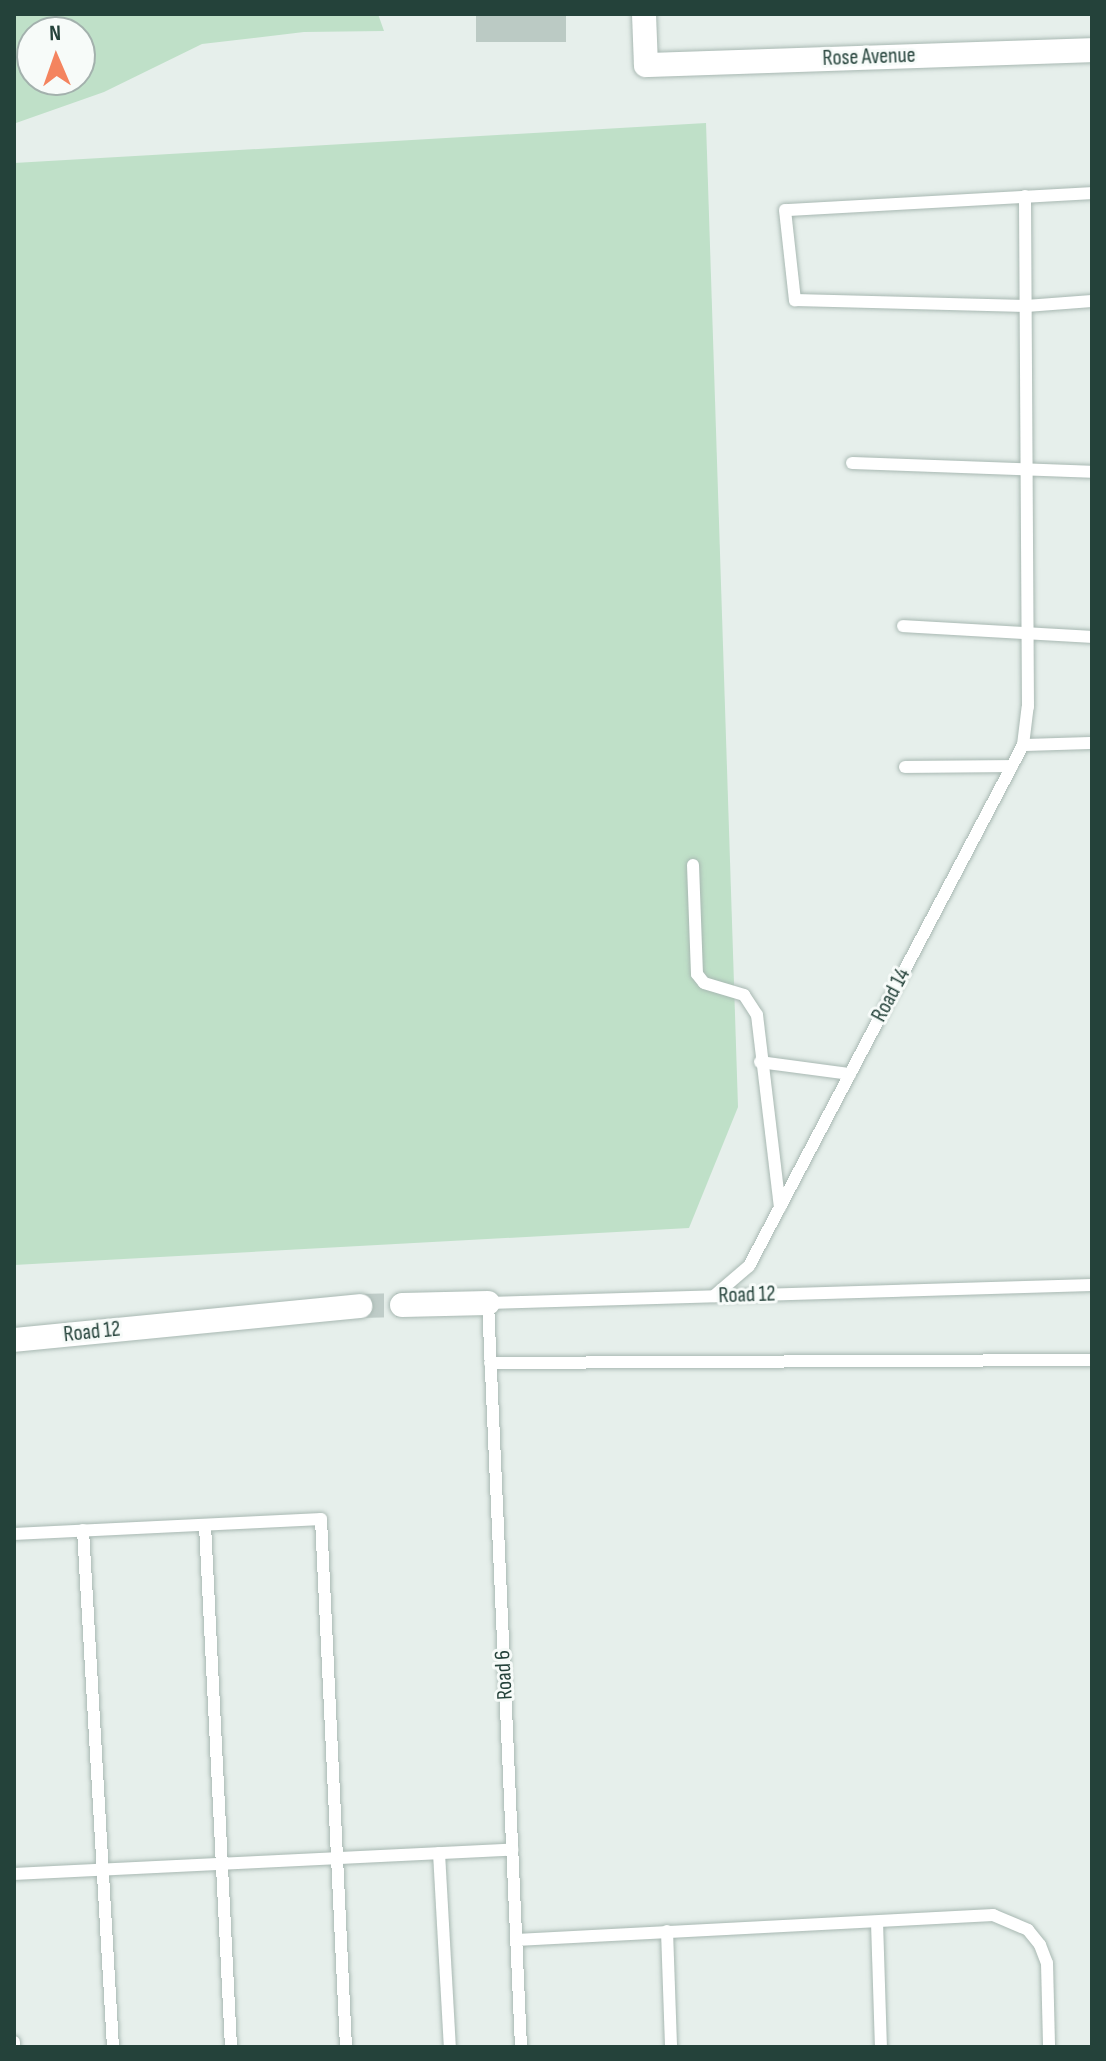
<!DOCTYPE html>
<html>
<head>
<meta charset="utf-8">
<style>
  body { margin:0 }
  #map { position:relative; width:1106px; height:2061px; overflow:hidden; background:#e6efeb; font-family:"Sofia Sans Condensed",sans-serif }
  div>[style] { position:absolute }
  .green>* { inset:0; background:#bfe0c8 }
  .building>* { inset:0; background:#bbcac4; transform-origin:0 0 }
  .street-tunnel>* { height:24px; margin-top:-12px; transform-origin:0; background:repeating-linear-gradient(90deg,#bfccc8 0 24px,transparent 0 36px) }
  .roads { filter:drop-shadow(0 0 2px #a8b8b2) drop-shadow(0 0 2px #a8b8b2) }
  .lane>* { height:12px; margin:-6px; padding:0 6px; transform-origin:6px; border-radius:6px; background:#fff }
  .street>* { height:24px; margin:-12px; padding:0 12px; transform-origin:12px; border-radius:12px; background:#fff }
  span { translate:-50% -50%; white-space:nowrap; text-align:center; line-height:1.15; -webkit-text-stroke:6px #f7fbf9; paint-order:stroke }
  .street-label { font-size:22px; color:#24423a }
  .frame { position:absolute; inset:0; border:16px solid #24423a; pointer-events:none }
  .north { position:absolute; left:16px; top:16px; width:80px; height:80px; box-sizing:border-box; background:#f7fbf9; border:2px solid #a3b1ad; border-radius:50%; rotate:358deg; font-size:22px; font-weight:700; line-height:32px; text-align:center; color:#24423a }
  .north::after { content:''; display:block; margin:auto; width:28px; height:36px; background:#f4845f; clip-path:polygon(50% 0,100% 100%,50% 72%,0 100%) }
</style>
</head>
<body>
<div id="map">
  <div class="green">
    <i style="clip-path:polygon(evenodd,14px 14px,378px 14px,384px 31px,304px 32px,202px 44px,104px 92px,16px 123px,14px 14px,32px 32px,80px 32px,80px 80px,32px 80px,32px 32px)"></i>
    <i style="clip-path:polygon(706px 123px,738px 1107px,689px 1228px,14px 1265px,14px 163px)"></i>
  </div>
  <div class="building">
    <i style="left:476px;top:14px;width:90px;height:28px"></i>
  </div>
  <div class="street-tunnel">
    <i style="left:360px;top:1306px;width:42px;rotate:-1.4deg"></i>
  </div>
  <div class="roads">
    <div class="lane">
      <i style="left:1092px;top:193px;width:307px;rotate:176.8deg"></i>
      <i style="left:785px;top:210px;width:91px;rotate:83.7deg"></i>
      <i style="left:795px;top:300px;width:231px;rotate:1.5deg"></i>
      <i style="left:1026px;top:306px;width:66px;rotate:-4.3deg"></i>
      <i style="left:852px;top:463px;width:240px;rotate:2.1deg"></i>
      <i style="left:903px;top:626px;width:189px;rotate:3.3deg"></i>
      <i style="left:1023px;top:745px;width:38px;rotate:-83deg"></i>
      <i style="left:1028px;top:707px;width:511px;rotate:-90.34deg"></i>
      <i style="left:905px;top:767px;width:107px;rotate:-0.5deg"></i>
      <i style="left:693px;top:865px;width:109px;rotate:87.9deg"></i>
      <i style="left:697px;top:974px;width:11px;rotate:52deg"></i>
      <i style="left:704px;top:983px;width:42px;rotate:16.7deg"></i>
      <i style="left:744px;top:995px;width:24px;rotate:57deg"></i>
      <i style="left:757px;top:1015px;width:194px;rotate:83.2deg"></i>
      <i style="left:760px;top:1062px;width:91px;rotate:7.6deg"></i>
      <i style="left:714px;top:1296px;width:46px;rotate:-40.6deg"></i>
      <i style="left:749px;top:1266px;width:589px;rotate:-62.26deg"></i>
      <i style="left:1023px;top:745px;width:69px;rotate:-1.7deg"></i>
      <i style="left:490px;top:1363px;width:602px;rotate:-0.29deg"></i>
      <i style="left:205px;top:1525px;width:523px;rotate:87.15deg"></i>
      <i style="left:83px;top:1530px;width:518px;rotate:86.68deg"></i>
      <i style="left:14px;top:1534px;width:307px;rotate:-2.8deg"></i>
      <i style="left:321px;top:1519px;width:529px;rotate:87.29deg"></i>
      <i style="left:439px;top:1853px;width:194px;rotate:86.8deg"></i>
      <i style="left:14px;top:1874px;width:499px;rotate:-2.8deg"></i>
      <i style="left:877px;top:1922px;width:125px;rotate:88.2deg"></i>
      <i style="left:667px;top:1931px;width:116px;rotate:88deg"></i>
      <i style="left:516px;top:1940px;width:478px;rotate:-3deg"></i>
      <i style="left:993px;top:1915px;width:38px;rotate:23deg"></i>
      <i style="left:1028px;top:1930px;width:19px;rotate:51deg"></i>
      <i style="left:1040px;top:1945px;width:19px;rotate:69deg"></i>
      <i style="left:1047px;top:1963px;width:84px;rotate:88.6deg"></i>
      <i style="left:14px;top:2042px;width:5px;rotate:90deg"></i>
      <i style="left:521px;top:2047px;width:745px;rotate:-92.54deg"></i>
      <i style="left:488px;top:1303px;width:604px;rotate:-1.71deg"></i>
    </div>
    <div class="street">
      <i style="left:644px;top:14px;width:51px;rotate:87.8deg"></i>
      <i style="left:646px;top:65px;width:446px;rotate:-1.9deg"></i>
      <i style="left:402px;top:1305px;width:86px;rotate:-1.3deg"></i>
      <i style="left:14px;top:1340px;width:348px;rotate:-5.6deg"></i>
    </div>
  </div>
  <div class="street-label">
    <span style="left:869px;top:57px;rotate:-2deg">Rose Avenue</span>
    <span style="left:891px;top:995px;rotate:-62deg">Road 14</span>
    <span style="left:747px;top:1295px;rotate:-2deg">Road 12</span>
    <span style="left:92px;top:1332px;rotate:-6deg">Road 12</span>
    <span style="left:504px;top:1675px;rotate:-93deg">Road 6</span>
  </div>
  <div class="frame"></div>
  <div class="north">N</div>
</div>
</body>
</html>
